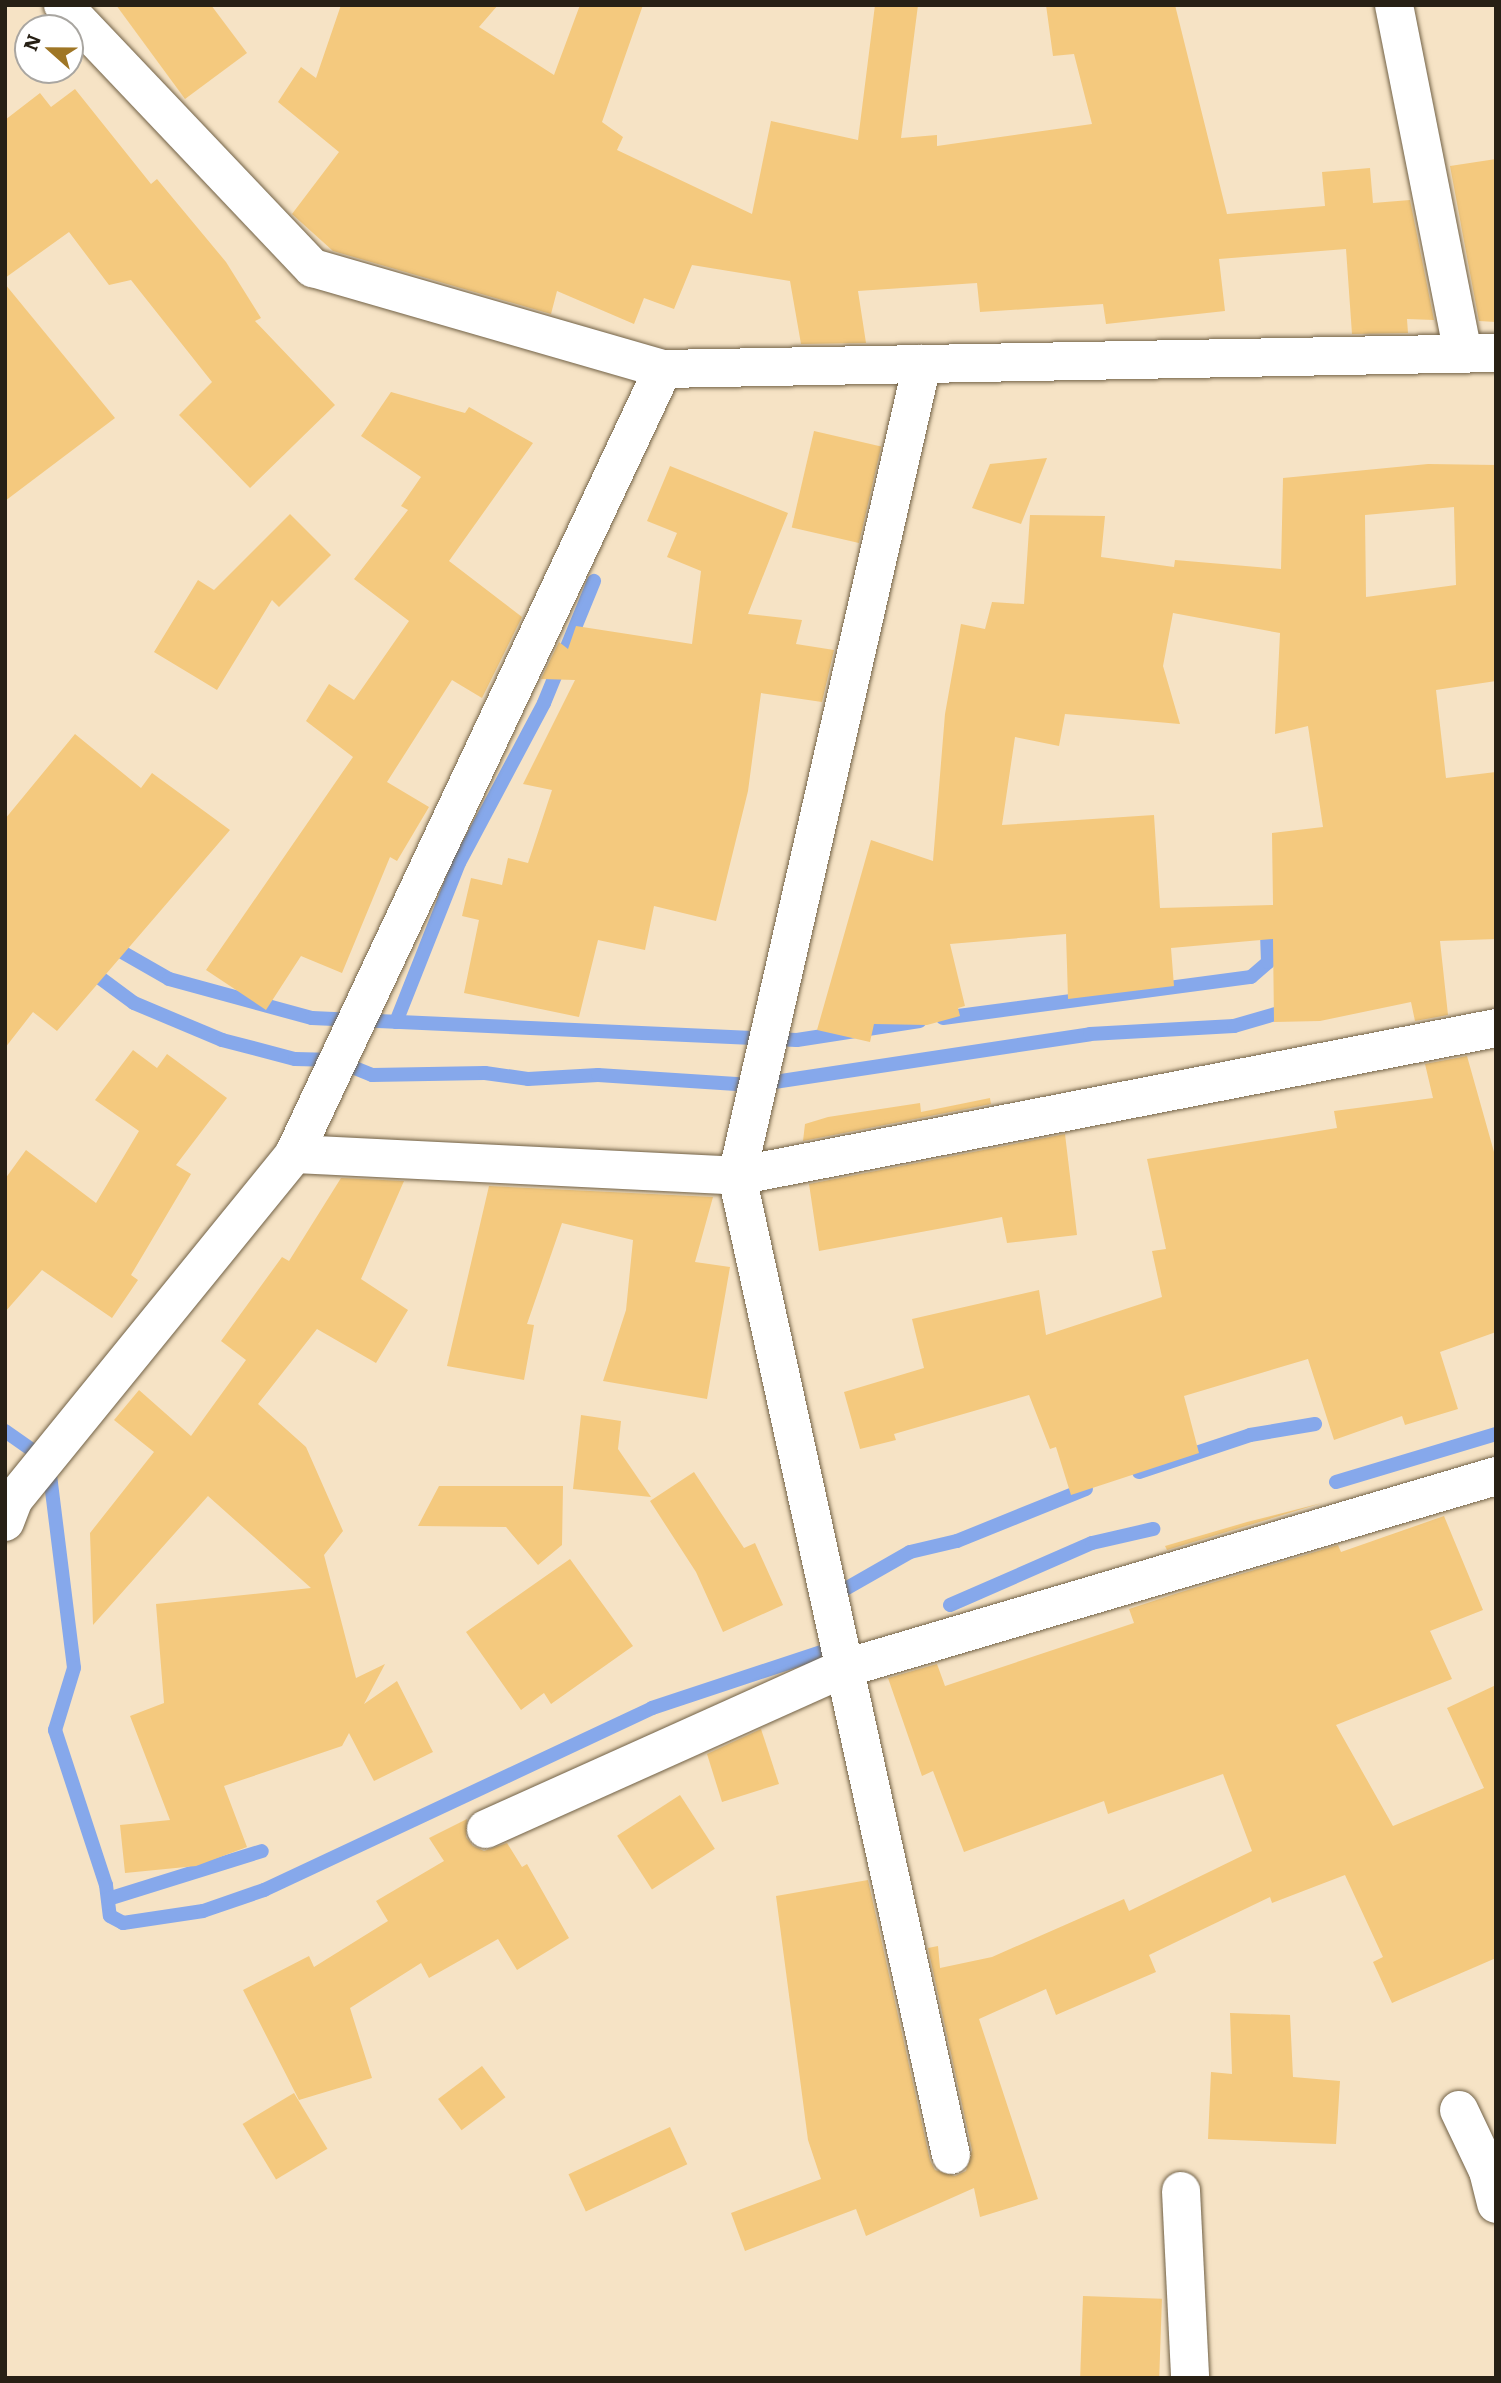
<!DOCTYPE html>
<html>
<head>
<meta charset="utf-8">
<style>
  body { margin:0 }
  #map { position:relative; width:1501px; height:2383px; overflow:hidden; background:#f6e3c5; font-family:Literata,serif }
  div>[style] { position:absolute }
  .stream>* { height:14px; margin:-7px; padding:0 7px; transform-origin:7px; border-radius:7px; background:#86a8eb }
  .building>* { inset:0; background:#f4c97e; transform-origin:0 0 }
  .roads { filter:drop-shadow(0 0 2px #716146) drop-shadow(0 0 2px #716146) }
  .minor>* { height:38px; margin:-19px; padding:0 19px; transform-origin:19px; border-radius:19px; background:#fff }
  span { translate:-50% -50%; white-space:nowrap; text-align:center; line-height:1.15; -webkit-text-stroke:7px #fff; paint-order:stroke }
  .frame { position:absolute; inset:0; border:7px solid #272015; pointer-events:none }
  .north { position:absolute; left:14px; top:14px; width:70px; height:70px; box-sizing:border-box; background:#fff; border:2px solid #a9a6a1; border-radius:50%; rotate:291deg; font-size:19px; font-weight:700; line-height:28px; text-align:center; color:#272015 }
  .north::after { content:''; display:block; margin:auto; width:24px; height:32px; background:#9f7625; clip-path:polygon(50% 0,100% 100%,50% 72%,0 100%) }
</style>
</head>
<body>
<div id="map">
  <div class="stream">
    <i style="left:108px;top:944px;width:70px;rotate:29.8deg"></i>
    <i style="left:169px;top:979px;width:148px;rotate:15.3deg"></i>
    <i style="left:312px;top:1018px;width:485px;rotate:2.6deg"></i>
    <i style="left:797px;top:1040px;width:124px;rotate:-8.8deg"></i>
    <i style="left:88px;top:969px;width:57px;rotate:36.5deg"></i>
    <i style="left:134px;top:1003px;width:95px;rotate:22.8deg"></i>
    <i style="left:222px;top:1040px;width:75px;rotate:14.6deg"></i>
    <i style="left:295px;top:1059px;width:40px;rotate:1.4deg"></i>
    <i style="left:335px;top:1060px;width:40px;rotate:22deg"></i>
    <i style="left:372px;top:1075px;width:113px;rotate:-1deg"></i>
    <i style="left:485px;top:1073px;width:43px;rotate:7.9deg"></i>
    <i style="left:528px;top:1079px;width:70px;rotate:-3.3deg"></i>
    <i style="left:598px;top:1075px;width:154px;rotate:3.7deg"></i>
    <i style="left:943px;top:1018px;width:311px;rotate:-7.6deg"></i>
    <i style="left:1251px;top:977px;width:23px;rotate:-41deg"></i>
    <i style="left:1268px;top:962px;width:38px;rotate:-92deg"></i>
    <i style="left:396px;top:1022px;width:171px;rotate:-68.4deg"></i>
    <i style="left:459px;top:863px;width:181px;rotate:-62deg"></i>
    <i style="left:544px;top:703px;width:132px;rotate:-67.7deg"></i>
    <i style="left:761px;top:1084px;width:333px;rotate:-8.6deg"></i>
    <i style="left:1090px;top:1034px;width:144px;rotate:-3.2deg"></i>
    <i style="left:1234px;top:1026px;width:57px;rotate:-16.2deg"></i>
    <i style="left:5px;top:1431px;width:40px;rotate:34.9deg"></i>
    <i style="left:38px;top:1454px;width:24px;rotate:60deg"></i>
    <i style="left:50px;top:1475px;width:194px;rotate:82.9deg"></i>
    <i style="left:74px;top:1668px;width:65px;rotate:107deg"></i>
    <i style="left:55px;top:1730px;width:163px;rotate:71.8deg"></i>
    <i style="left:106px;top:1885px;width:31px;rotate:83deg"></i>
    <i style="left:110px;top:1916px;width:15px;rotate:28deg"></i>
    <i style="left:123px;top:1923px;width:81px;rotate:-8.5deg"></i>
    <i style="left:203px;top:1911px;width:65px;rotate:-19deg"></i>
    <i style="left:264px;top:1890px;width:429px;rotate:-25.1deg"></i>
    <i style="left:652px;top:1708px;width:197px;rotate:-18.3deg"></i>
    <i style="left:1139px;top:1472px;width:117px;rotate:-18.4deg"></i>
    <i style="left:1250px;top:1435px;width:66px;rotate:-9.6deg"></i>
    <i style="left:1336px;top:1482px;width:167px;rotate:-16.7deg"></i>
    <i style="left:833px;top:1596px;width:89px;rotate:-29.7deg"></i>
    <i style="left:910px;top:1552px;width:48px;rotate:-13.2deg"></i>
    <i style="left:957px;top:1541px;width:139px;rotate:-22deg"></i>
    <i style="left:950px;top:1605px;width:155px;rotate:-23.6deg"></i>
    <i style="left:1092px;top:1543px;width:63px;rotate:-12.9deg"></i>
    <i style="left:108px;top:1899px;width:161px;rotate:-17.3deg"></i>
  </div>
  <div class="building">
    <i style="clip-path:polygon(116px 5px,211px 5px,247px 53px,185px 99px)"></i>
    <i style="clip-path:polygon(341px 5px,498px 5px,479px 27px,554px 75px,580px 5px,643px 5px,602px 122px,623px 137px,617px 150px,752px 214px,771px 121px,858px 140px,875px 5px,918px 5px,901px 138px,937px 135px,937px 146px,1092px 124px,1074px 54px,1053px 56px,1046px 5px,1175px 5px,1227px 214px,1325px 206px,1322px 172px,1370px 168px,1373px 203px,1410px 200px,1434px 320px,1407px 319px,1408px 333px,1352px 334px,1346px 249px,1219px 259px,1225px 311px,1106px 324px,1103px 304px,980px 312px,977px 283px,858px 291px,866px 343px,801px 344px,790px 281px,692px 265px,674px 309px,644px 298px,634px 324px,557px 291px,551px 314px,333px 251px,292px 214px,339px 152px,278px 102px,301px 67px,316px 78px)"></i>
    <i style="clip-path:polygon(75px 89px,151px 184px,157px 179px,226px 262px,261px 318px,255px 321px,335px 405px,250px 488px,179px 415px,212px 382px,131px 280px,109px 285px,69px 232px,5px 278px,5px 120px,40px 93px,51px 107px)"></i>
    <i style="clip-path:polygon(1496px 159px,1496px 322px,1479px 321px,1450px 166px)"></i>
    <i style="clip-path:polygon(5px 284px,115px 418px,5px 501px)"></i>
    <i style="clip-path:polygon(391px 392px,465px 413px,469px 407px,533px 443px,449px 561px,522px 617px,482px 698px,452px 680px,387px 782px,429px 807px,397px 861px,390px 857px,342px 973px,301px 956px,266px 1010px,206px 970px,353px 757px,306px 721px,329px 684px,354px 700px,409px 621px,354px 579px,408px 510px,401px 506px,421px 477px,361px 436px)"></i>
    <i style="left:814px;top:431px;width:69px;height:99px;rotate:13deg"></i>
    <i style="clip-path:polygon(1047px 458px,1021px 524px,972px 508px,990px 464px)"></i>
    <i style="clip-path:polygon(evenodd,1428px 464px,1496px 465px,1496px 681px,1436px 690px,1446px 778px,1496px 772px,1496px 939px,1440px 941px,1448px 1015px,1415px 1021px,1411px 1002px,1320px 1021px,1274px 1022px,1273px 939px,1171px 948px,1174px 986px,1068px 999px,1066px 934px,950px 944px,965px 1006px,958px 1008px,960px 1016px,927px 1025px,874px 1024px,870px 1042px,817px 1030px,871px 840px,933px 861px,945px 714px,961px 624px,985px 629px,992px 602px,1024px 604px,1030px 515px,1105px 516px,1101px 557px,1174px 567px,1175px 560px,1281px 569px,1283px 478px,1428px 464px,1454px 507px,1456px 585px,1366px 597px,1365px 515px,1454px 507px,1428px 464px,1173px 613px,1280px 633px,1275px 734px,1308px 726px,1323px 827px,1272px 833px,1273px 905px,1160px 908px,1154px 815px,1002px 825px,1015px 737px,1059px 746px,1065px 714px,1180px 724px,1163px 666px,1173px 613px)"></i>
    <i style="clip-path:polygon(670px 466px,788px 513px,748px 614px,802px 620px,796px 644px,834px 650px,822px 702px,761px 693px,748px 791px,716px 921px,654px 906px,645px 950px,598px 940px,579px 1017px,464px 993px,479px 920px,462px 916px,471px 878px,502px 885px,508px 858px,528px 863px,552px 790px,523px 784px,575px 680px,541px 679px,559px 642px,568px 649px,576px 626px,692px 644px,701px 571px,667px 557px,677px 533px,647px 521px)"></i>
    <i style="clip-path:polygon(290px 514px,331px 555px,279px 607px,272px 600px,217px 690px,154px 652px,198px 580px,214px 590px)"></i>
    <i style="clip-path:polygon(75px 734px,141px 788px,152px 773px,230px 830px,57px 1031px,33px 1012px,5px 1048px,5px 819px)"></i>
    <i style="clip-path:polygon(133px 1050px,157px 1068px,167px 1054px,227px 1098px,176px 1165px,191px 1174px,131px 1275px,138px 1280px,112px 1318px,42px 1270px,5px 1312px,5px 1179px,26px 1150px,96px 1203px,139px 1131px,95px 1100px)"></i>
    <i style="clip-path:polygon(1467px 1056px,1496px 1159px,1496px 1332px,1440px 1352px,1458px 1409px,1405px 1425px,1402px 1416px,1334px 1440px,1308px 1359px,1184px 1396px,1199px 1453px,1071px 1495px,1056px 1447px,1050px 1449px,1029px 1395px,894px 1434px,896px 1440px,860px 1449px,844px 1392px,924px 1368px,912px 1319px,1039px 1290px,1046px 1335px,1162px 1297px,1152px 1251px,1166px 1249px,1147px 1159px,1337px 1128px,1334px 1111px,1433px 1098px,1425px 1064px)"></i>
    <i style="clip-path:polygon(990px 1098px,991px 1104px,803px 1141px,805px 1124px,828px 1117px,920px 1103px,921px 1112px)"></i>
    <i style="clip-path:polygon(1065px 1134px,1077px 1235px,1007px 1243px,1002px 1217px,819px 1251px,809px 1184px)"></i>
    <i style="clip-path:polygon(341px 1178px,404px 1181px,361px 1279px,408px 1310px,376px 1363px,317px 1329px,258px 1404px,306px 1447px,343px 1531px,324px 1555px,356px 1678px,385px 1664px,364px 1704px,397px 1681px,433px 1752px,374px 1781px,349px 1733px,342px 1746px,224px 1786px,247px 1847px,196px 1866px,125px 1873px,120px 1825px,170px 1820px,130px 1716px,164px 1703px,156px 1604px,311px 1588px,208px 1496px,93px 1625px,90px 1533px,154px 1452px,114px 1420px,139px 1390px,191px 1436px,246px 1360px,221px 1341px,282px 1257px,289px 1261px)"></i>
    <i style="clip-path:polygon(489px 1186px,713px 1197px,695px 1262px,730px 1267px,707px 1399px,603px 1381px,626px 1310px,633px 1240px,562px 1223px,527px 1324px,534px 1325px,524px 1380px,447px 1366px)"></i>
    <i style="clip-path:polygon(581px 1415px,621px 1421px,618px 1449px,651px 1497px,573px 1489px)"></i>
    <i style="clip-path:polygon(694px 1472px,744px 1548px,755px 1543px,783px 1605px,723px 1632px,696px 1572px,650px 1501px)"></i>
    <i style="clip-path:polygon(439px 1486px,563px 1486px,562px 1545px,538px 1565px,506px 1527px,418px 1526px)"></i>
    <i style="clip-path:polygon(1322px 1503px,1167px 1550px,1165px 1546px,1247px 1522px)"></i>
    <i style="clip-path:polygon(1444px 1516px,1483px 1610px,1430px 1631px,1452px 1679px,1336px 1725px,1393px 1826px,1484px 1788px,1447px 1708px,1496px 1685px,1496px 1958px,1392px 2003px,1373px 1962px,1383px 1957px,1345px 1875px,1272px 1903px,1270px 1897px,1149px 1955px,1156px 1972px,1056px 2015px,1046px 1989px,979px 2019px,1038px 2199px,980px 2217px,974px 2188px,866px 2236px,856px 2209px,745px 2251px,731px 2213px,821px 2179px,808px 2140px,776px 1896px,868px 1880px,930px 2160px,935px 2170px,955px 2176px,966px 2171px,972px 2150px,928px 1948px,938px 1946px,940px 1968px,992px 1957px,1124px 1899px,1129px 1911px,1252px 1851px,1223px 1774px,1108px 1814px,1104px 1801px,964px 1852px,933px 1771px,922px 1776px,888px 1678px,937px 1664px,945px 1686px,1134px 1623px,1129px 1609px,1178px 1593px,1338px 1545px,1341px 1552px)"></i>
    <i style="clip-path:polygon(570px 1559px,633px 1646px,551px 1704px,544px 1693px,521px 1710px,466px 1632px)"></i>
    <i style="clip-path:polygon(761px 1729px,779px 1784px,722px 1802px,707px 1754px)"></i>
    <i style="left:680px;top:1795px;width:64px;height:75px;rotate:57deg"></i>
    <i style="clip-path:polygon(467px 1819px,466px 1837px,473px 1846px,484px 1851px,507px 1843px,522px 1867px,527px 1864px,569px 1938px,517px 1970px,498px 1939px,429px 1978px,421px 1963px,350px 2008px,372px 2078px,299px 2100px,243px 1990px,309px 1956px,314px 1967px,388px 1921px,376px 1901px,444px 1861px,429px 1838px)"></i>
    <i style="clip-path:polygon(1230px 2013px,1290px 2015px,1293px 2077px,1340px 2081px,1336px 2144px,1208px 2139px,1211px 2072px,1232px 2074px)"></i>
    <i style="left:482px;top:2066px;width:39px;height:55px;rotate:53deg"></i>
    <i style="left:294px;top:2093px;width:65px;height:60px;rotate:59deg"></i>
    <i style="left:670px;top:2127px;width:41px;height:112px;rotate:65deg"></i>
    <i style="left:1083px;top:2296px;width:79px;height:82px;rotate:2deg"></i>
  </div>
  <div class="roads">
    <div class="minor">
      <i style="left:63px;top:5px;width:363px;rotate:46.5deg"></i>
      <i style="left:313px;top:268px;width:364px;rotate:16.1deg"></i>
      <i style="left:663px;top:369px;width:833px;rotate:-1.1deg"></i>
      <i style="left:1394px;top:5px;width:355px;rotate:78.8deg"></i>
      <i style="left:922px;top:364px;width:833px;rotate:102.83deg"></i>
      <i style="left:737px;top:1176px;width:1002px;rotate:77.67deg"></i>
      <i style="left:294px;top:1154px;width:444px;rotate:2.8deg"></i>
      <i style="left:737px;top:1176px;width:773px;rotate:-11.03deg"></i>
      <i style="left:5px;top:1522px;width:25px;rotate:-69deg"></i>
      <i style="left:14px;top:1499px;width:444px;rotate:-50.9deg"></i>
      <i style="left:294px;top:1154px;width:867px;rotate:-64.82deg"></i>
      <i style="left:486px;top:1829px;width:390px;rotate:-24.2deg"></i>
      <i style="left:842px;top:1669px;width:682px;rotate:-16.44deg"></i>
      <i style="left:1459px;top:2110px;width:68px;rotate:64.6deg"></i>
      <i style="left:1488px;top:2171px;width:34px;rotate:76deg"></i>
      <i style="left:1181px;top:2191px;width:187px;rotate:87.2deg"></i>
    </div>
  </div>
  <div class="frame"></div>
  <div class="north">N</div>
</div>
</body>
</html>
